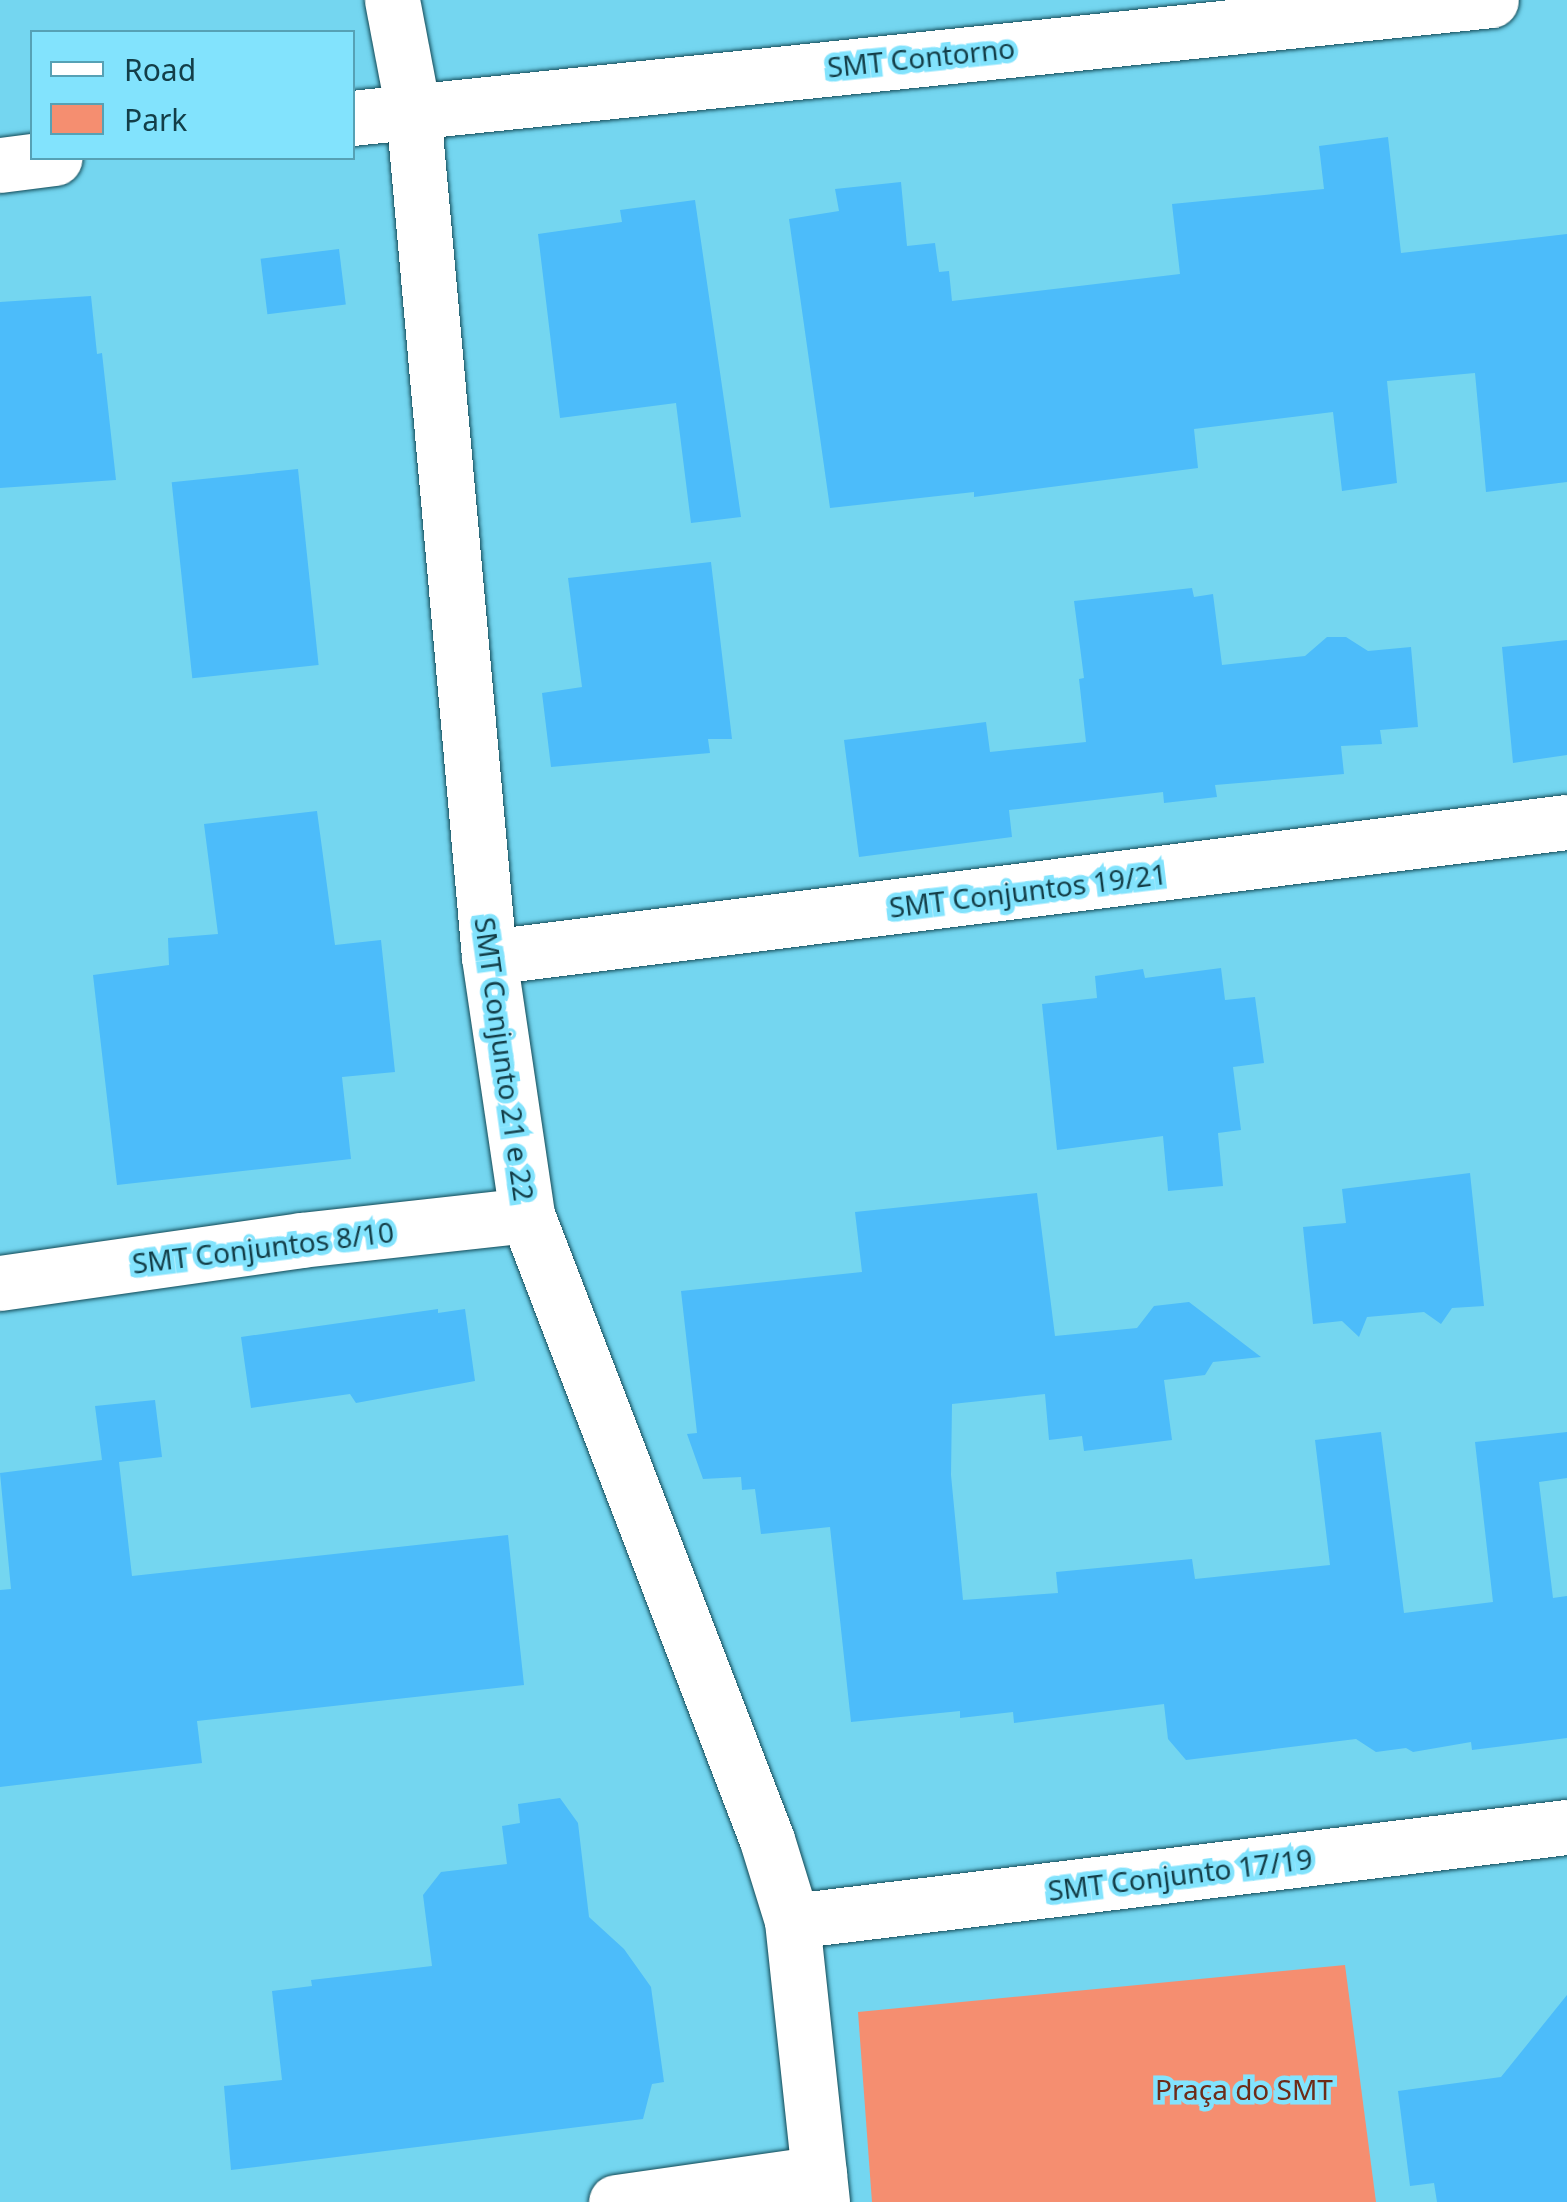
<!DOCTYPE html>
<html>
<head>
<meta charset="utf-8">
<style>
  body { margin:0 }
  #map { position:relative; width:1567px; height:2202px; overflow:hidden; background:#74d6f0; font-family:"Noto Sans",sans-serif }
  div>[style] { position:absolute }
  .green>* { inset:0; background:#f58e70 }
  .building>* { inset:0; background:#4cbcfa; transform-origin:0 0 }
  .roads { filter:drop-shadow(0 0 2px #124956) drop-shadow(0 0 2px #124956) }
  .street>* { height:55px; margin:-27.5px; padding:0 27.5px; transform-origin:27.5px; border-radius:27.5px; background:#fff }
  .secondary>* { height:55px; margin:-27.5px; padding:0 27.5px; transform-origin:27.5px; border-radius:27.5px; background:#fff }
  span { translate:-50% -50%; white-space:nowrap; text-align:center; line-height:1.15; -webkit-text-stroke:9px #82e3fd; paint-order:stroke }
  .street-label { font-size:28px; color:#133e48 }
  .park-label { font-size:28px; color:#6d2b18 }
  .legend { position:absolute; left:30px; top:30px; width:325px; height:130px; box-sizing:border-box; background:#82e3fd; border:2px solid #56a1b5; margin:0; padding:12px 18px; list-style:none; font-size:30px; color:#133e48 }
  .legend li { display:flex; align-items:center; gap:20px; height:50px }
  .legend b { width:50px; border:2px solid #56a1b5 }
</style>
</head>
<body>
<div id="map">
  <div class="green">
    <i style="clip-path:polygon(1345px 1965px,1376px 2202px,872px 2202px,858px 2012px)"></i>
  </div>
  <div class="building">
    <i style="clip-path:polygon(1388px 137px,1401px 253px,1567px 234px,1567px 482px,1486px 492px,1475px 373px,1387px 381px,1397px 483px,1342px 491px,1333px 412px,1194px 429px,1198px 468px,974px 497px,974px 492px,830px 508px,789px 219px,839px 211px,835px 189px,901px 182px,907px 246px,935px 243px,939px 272px,949px 271px,952px 301px,1180px 274px,1172px 204px,1324px 189px,1319px 146px)"></i>
    <i style="clip-path:polygon(695px 200px,741px 517px,691px 523px,676px 403px,560px 418px,538px 234px,622px 222px,620px 210px)"></i>
    <i style="left:339px;top:249px;width:56px;height:79px;rotate:83deg"></i>
    <i style="clip-path:polygon(91px 296px,97px 354px,102px 353px,116px 480px,0 488px,0 302px)"></i>
    <i style="left:298px;top:469px;width:197px;height:127px;rotate:84deg"></i>
    <i style="clip-path:polygon(711px 562px,732px 739px,708px 739px,710px 753px,551px 767px,542px 693px,582px 687px,568px 578px)"></i>
    <i style="clip-path:polygon(1192px 588px,1194px 597px,1213px 594px,1222px 665px,1305px 656px,1327px 637px,1346px 637px,1368px 651px,1411px 647px,1418px 727px,1380px 730px,1382px 744px,1341px 746px,1344px 774px,1215px 785px,1217px 797px,1164px 803px,1163px 792px,1009px 810px,1012px 837px,859px 857px,844px 740px,986px 722px,990px 752px,1086px 742px,1079px 679px,1084px 678px,1074px 601px)"></i>
    <i style="clip-path:polygon(1567px 640px,1567px 755px,1513px 763px,1502px 647px)"></i>
    <i style="clip-path:polygon(317px 811px,335px 945px,381px 940px,395px 1072px,342px 1077px,351px 1159px,117px 1185px,93px 975px,169px 965px,168px 938px,218px 934px,204px 824px)"></i>
    <i style="clip-path:polygon(1221px 968px,1225px 1000px,1255px 997px,1264px 1063px,1233px 1067px,1241px 1130px,1218px 1133px,1223px 1186px,1168px 1191px,1163px 1136px,1057px 1150px,1042px 1004px,1097px 998px,1095px 976px,1143px 969px,1145px 978px)"></i>
    <i style="clip-path:polygon(1470px 1173px,1484px 1306px,1452px 1308px,1441px 1324px,1424px 1312px,1367px 1317px,1359px 1337px,1342px 1321px,1313px 1324px,1303px 1227px,1346px 1223px,1342px 1189px)"></i>
    <i style="clip-path:polygon(1037px 1193px,1055px 1336px,1137px 1328px,1154px 1306px,1189px 1302px,1261px 1357px,1213px 1362px,1205px 1375px,1164px 1380px,1172px 1440px,1084px 1451px,1082px 1436px,1049px 1440px,1045px 1394px,952px 1404px,951px 1475px,963px 1600px,1058px 1593px,1056px 1572px,1192px 1559px,1195px 1579px,1330px 1565px,1315px 1440px,1381px 1432px,1404px 1613px,1493px 1602px,1475px 1442px,1567px 1432px,1567px 1478px,1539px 1482px,1553px 1598px,1567px 1596px,1567px 1738px,1472px 1750px,1471px 1742px,1413px 1752px,1406px 1748px,1376px 1752px,1356px 1739px,1186px 1760px,1168px 1739px,1164px 1704px,1014px 1723px,1013px 1712px,960px 1718px,960px 1711px,851px 1722px,830px 1527px,761px 1534px,755px 1489px,742px 1490px,741px 1477px,703px 1479px,687px 1434px,697px 1433px,681px 1291px,862px 1272px,855px 1212px)"></i>
    <i style="clip-path:polygon(438px 1309px,438px 1313px,465px 1309px,475px 1381px,356px 1403px,350px 1394px,251px 1408px,241px 1337px)"></i>
    <i style="clip-path:polygon(155px 1400px,162px 1457px,119px 1462px,132px 1576px,508px 1535px,524px 1685px,197px 1721px,202px 1763px,0 1787px,0 1590px,11px 1589px,0 1473px,102px 1460px,95px 1406px)"></i>
    <i style="clip-path:polygon(560px 1798px,578px 1823px,589px 1917px,624px 1949px,651px 1987px,664px 2082px,652px 2084px,643px 2119px,231px 2170px,224px 2086px,282px 2080px,272px 1991px,312px 1986px,311px 1980px,432px 1966px,423px 1895px,441px 1872px,507px 1864px,502px 1826px,520px 1823px,518px 1804px)"></i>
    <i style="clip-path:polygon(1567px 1995px,1567px 2202px,1437px 2202px,1434px 2183px,1410px 2186px,1398px 2091px,1501px 2077px)"></i>
  </div>
  <div class="roads">
    <div class="street">
      <i style="left:392px;top:0;width:112px;rotate:79.2deg"></i>
      <i style="left:489px;top:957px;width:1086px;rotate:-7.14deg"></i>
      <i style="left:0;top:1283px;width:304px;rotate:-8.1deg"></i>
      <i style="left:301px;top:1240px;width:227px;rotate:-6.3deg"></i>
      <i style="left:792px;top:1921px;width:781px;rotate:-6.92deg"></i>
      <i style="left:616px;top:2202px;width:205px;rotate:-8.1deg"></i>
    </div>
    <div class="secondary">
      <i style="left:413px;top:110px;width:850px;rotate:84.87deg"></i>
      <i style="left:489px;top:957px;width:261px;rotate:81.6deg"></i>
      <i style="left:527px;top:1215px;width:669px;rotate:68.99deg"></i>
      <i style="left:767px;top:1840px;width:85px;rotate:72.8deg"></i>
      <i style="left:792px;top:1921px;width:283px;rotate:83.9deg"></i>
      <i style="left:352px;top:118px;width:1145px;rotate:-5.91deg"></i>
      <i style="left:0;top:165px;width:55px;rotate:-7.3deg"></i>
    </div>
  </div>
  <div class="street-label">
    <span style="left:921px;top:57px;rotate:-6deg">SMT Contorno</span>
    <span style="left:1028px;top:890px;rotate:-7deg">SMT Conjuntos 19/21</span>
    <span style="left:505px;top:1059px;rotate:82deg">SMT Conjunto 21 e 22</span>
    <span style="left:263px;top:1247px;rotate:-7deg">SMT Conjuntos 8/10</span>
    <span style="left:1180px;top:1874px;rotate:-7deg">SMT Conjunto 17/19</span>
  </div>
  <div class="park-label">
    <span style="left:1244px;top:2089px">Praça do SMT</span>
  </div>
  <ul class="legend">
  <li><b style="height:12px;background:#fff"></b>Road</li>
  <li><b style="height:28px;background:#f58e70"></b>Park</li>
  </ul>
</div>
</body>
</html>
